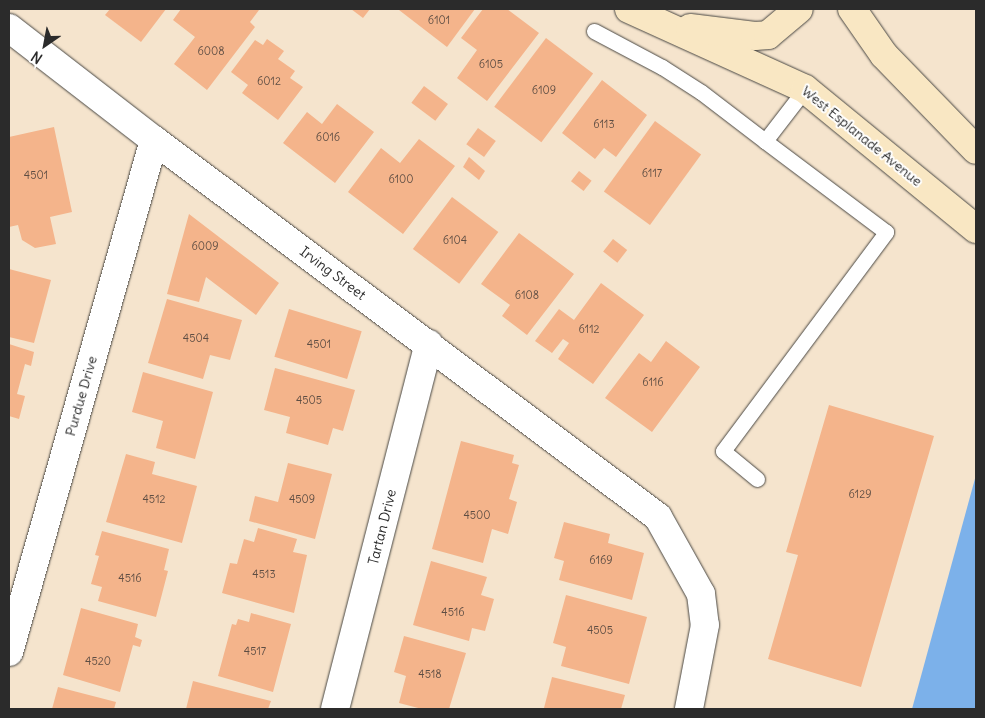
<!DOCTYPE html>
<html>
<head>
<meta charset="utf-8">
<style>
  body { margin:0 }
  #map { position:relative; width:985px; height:718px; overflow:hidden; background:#f5e4cd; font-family:Delius,sans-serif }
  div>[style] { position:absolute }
  .water>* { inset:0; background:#7cb1ea }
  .building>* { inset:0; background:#f4b48b; transform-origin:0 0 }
  .roads { filter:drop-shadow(0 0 1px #494743) drop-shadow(0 0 1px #494743) }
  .service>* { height:15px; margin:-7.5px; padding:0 7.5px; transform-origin:7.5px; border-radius:7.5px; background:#fff }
  .minor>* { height:28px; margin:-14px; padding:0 14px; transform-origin:14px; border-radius:14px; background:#fff }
  .secondary>* { height:28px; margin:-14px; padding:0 14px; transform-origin:14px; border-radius:14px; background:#f9e7c3 }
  span { translate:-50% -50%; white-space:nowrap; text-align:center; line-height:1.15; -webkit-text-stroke:4px #fff; paint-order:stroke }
  .number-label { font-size:11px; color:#5d4d43 }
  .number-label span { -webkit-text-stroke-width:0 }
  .street-label { font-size:14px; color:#2b2b2b }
  .frame { position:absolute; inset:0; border:10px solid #2b2b2b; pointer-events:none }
  .north { position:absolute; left:20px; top:20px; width:50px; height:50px; -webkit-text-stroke:4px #fff; paint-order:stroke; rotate:213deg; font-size:14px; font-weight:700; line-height:20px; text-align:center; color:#2b2b2b }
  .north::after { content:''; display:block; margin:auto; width:18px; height:22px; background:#2b2b2b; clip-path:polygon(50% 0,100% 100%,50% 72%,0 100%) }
</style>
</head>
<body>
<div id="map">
  <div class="water">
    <i style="clip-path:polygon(976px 475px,976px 709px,912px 709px)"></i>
  </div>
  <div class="building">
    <i style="clip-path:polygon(110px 9px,166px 9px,141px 42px,105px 15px)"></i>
    <i style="clip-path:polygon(181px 9px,259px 10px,250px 22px,255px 27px,207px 90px,174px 64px,195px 37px,173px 20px)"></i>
    <i style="clip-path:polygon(351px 9px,370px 9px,363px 18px)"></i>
    <i style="clip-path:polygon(400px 9px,475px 9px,447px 47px,399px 10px)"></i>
    <i style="clip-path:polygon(483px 9px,507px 9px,539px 33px,487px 101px,457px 78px,477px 50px,461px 38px)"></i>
    <i style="left:546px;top:38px;width:59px;height:86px;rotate:37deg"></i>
    <i style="clip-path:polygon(267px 39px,284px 51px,278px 59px,295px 71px,290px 78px,303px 87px,278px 120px,242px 93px,248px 85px,231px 72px,255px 40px,263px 45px)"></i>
    <i style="clip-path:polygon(602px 80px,647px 115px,616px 157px,604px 148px,595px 159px,562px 133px)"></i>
    <i style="left:424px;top:86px;width:30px;height:21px;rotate:37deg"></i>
    <i style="clip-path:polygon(337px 104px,374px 132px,335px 183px,283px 143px,307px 112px,322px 124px)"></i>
    <i style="left:655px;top:121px;width:57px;height:87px;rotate:36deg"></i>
    <i style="clip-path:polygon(54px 127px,72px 212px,50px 217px,56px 244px,35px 248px,22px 240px,18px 225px,9px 227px,9px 137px)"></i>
    <i style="left:478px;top:128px;width:22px;height:20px;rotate:36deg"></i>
    <i style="clip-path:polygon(419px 139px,455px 166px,403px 234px,348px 192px,381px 148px,400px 163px)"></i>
    <i style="clip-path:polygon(469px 157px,485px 171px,479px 180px,463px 167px)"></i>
    <i style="left:579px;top:171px;width:16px;height:13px;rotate:38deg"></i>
    <i style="left:452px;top:197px;width:58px;height:65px;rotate:37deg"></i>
    <i style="clip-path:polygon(189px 214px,279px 283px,256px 315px,206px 277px,199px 302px,167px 294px)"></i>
    <i style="clip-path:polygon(519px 233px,574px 274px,527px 335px,502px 316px,510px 305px,481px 284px)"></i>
    <i style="left:613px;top:239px;width:18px;height:16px;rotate:38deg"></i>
    <i style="clip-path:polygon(9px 269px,51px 280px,34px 343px,9px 337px)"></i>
    <i style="clip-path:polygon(601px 283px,644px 315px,593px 384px,558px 359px,569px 343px,563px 339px,552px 353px,535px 341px,559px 309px,574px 320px)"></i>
    <i style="clip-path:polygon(167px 299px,242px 320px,230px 360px,210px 355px,203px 379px,148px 363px)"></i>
    <i style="left:289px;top:309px;width:76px;height:50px;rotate:17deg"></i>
    <i style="clip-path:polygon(666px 341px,700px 367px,652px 432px,605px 398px,639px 353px,651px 362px)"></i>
    <i style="clip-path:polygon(9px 344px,34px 352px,31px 366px,25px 364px,17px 394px,25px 396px,19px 419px,9px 416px)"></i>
    <i style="clip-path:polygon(275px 368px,355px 390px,343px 431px,333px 428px,328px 445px,286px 433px,290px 417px,264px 410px)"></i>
    <i style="clip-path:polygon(143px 372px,213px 392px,195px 459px,156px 448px,163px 421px,132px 412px)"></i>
    <i style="clip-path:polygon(829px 405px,934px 436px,861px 687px,768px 659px,798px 555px,786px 552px)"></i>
    <i style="clip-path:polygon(461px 441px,514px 455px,512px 463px,519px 465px,509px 499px,517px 502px,508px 534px,492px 529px,483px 563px,432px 549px)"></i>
    <i style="clip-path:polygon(126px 454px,155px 462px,152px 474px,197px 486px,182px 543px,106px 522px)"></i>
    <i style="clip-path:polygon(288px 463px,332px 474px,315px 539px,249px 521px,255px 496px,278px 502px)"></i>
    <i style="clip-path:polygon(564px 522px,610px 534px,608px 543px,644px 553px,632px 600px,559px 580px,564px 561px,554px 558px)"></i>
    <i style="clip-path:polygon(258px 528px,297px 539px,293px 552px,307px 555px,294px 613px,222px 593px,230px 563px,237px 564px,244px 539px,254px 542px)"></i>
    <i style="clip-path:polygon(102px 531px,169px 549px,164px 570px,168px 571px,156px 617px,98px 601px,102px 587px,91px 584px,99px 556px,95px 555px)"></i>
    <i style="clip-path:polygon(431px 561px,487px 577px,481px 595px,494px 599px,485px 631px,472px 628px,469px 641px,413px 625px)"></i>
    <i style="clip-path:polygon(566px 595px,647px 617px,629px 684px,561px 666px,566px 647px,553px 643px)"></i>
    <i style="clip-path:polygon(81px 608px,138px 624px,135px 637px,142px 640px,140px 647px,133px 645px,120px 692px,63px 675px)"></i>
    <i style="clip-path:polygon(251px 613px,291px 624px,273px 692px,218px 676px,232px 624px,236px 625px,238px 619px,249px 622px)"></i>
    <i style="clip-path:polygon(404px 636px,466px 653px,449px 709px,422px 709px,399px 703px,406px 676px,394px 672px)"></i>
    <i style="clip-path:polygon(552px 677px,625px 695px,621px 709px,544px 708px)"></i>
    <i style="clip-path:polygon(193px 681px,271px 701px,268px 709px,186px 709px)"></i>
    <i style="clip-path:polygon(58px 687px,116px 702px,114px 709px,52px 709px)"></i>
  </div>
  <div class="roads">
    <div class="service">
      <i style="left:594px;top:31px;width:77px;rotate:27.9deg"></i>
      <i style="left:662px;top:67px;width:46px;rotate:32.7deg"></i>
      <i style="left:701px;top:92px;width:81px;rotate:37.4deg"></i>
      <i style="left:757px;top:479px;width:44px;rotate:-140.5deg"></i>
      <i style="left:723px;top:451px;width:273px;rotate:-53.3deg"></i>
      <i style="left:886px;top:232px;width:151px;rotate:-143.1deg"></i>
      <i style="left:765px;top:141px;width:66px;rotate:-52.4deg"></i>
    </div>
    <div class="minor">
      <i style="left:9px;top:28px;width:183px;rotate:37.7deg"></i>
      <i style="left:154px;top:140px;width:629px;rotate:36.8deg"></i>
      <i style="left:658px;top:517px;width:88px;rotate:60.8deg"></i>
      <i style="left:701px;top:594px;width:31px;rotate:83deg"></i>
      <i style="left:705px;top:625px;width:86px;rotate:100.8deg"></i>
      <i style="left:9px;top:652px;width:532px;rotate:-74.19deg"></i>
      <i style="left:335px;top:709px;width:377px;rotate:-75.6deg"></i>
    </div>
    <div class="secondary">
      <i style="left:629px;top:9px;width:193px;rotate:24.4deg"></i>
      <i style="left:805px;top:89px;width:221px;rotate:39.3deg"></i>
      <i style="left:852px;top:9px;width:56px;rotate:55.2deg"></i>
      <i style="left:884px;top:55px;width:132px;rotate:45.9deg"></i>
      <i style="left:690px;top:28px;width:65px;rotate:7deg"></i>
      <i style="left:755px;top:36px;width:13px;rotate:-4deg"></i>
      <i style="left:768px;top:35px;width:40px;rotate:-40deg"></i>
    </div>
  </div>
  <div class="number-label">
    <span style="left:439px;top:20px">6101</span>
    <span style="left:211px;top:51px">6008</span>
    <span style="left:491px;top:64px">6105</span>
    <span style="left:269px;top:81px">6012</span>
    <span style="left:544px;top:90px">6109</span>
    <span style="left:604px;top:124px">6113</span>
    <span style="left:328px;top:137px">6016</span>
    <span style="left:652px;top:173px">6117</span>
    <span style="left:36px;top:175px">4501</span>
    <span style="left:401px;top:179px">6100</span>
    <span style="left:455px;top:240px">6104</span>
    <span style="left:205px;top:246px">6009</span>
    <span style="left:527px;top:295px">6108</span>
    <span style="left:589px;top:329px">6112</span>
    <span style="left:196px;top:338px">4504</span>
    <span style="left:319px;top:344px">4501</span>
    <span style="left:653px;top:382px">6116</span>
    <span style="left:309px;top:400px">4505</span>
    <span style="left:860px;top:494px">6129</span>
    <span style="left:154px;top:499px">4512</span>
    <span style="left:302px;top:499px">4509</span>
    <span style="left:477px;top:515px">4500</span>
    <span style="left:601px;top:560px">6169</span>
    <span style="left:264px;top:574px">4513</span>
    <span style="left:130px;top:578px">4516</span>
    <span style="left:453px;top:612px">4516</span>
    <span style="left:600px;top:630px">4505</span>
    <span style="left:255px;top:651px">4517</span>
    <span style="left:98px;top:661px">4520</span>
    <span style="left:430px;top:674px">4518</span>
  </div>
  <div class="street-label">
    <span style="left:862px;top:136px;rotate:39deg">West Esplanade Avenue</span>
    <span style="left:333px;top:273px;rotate:37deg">Irving Street</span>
    <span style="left:81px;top:396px;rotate:-74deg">Purdue Drive</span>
    <span style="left:382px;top:527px;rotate:-76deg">Tartan Drive</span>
  </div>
  <div class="frame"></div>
  <div class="north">N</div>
</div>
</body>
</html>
